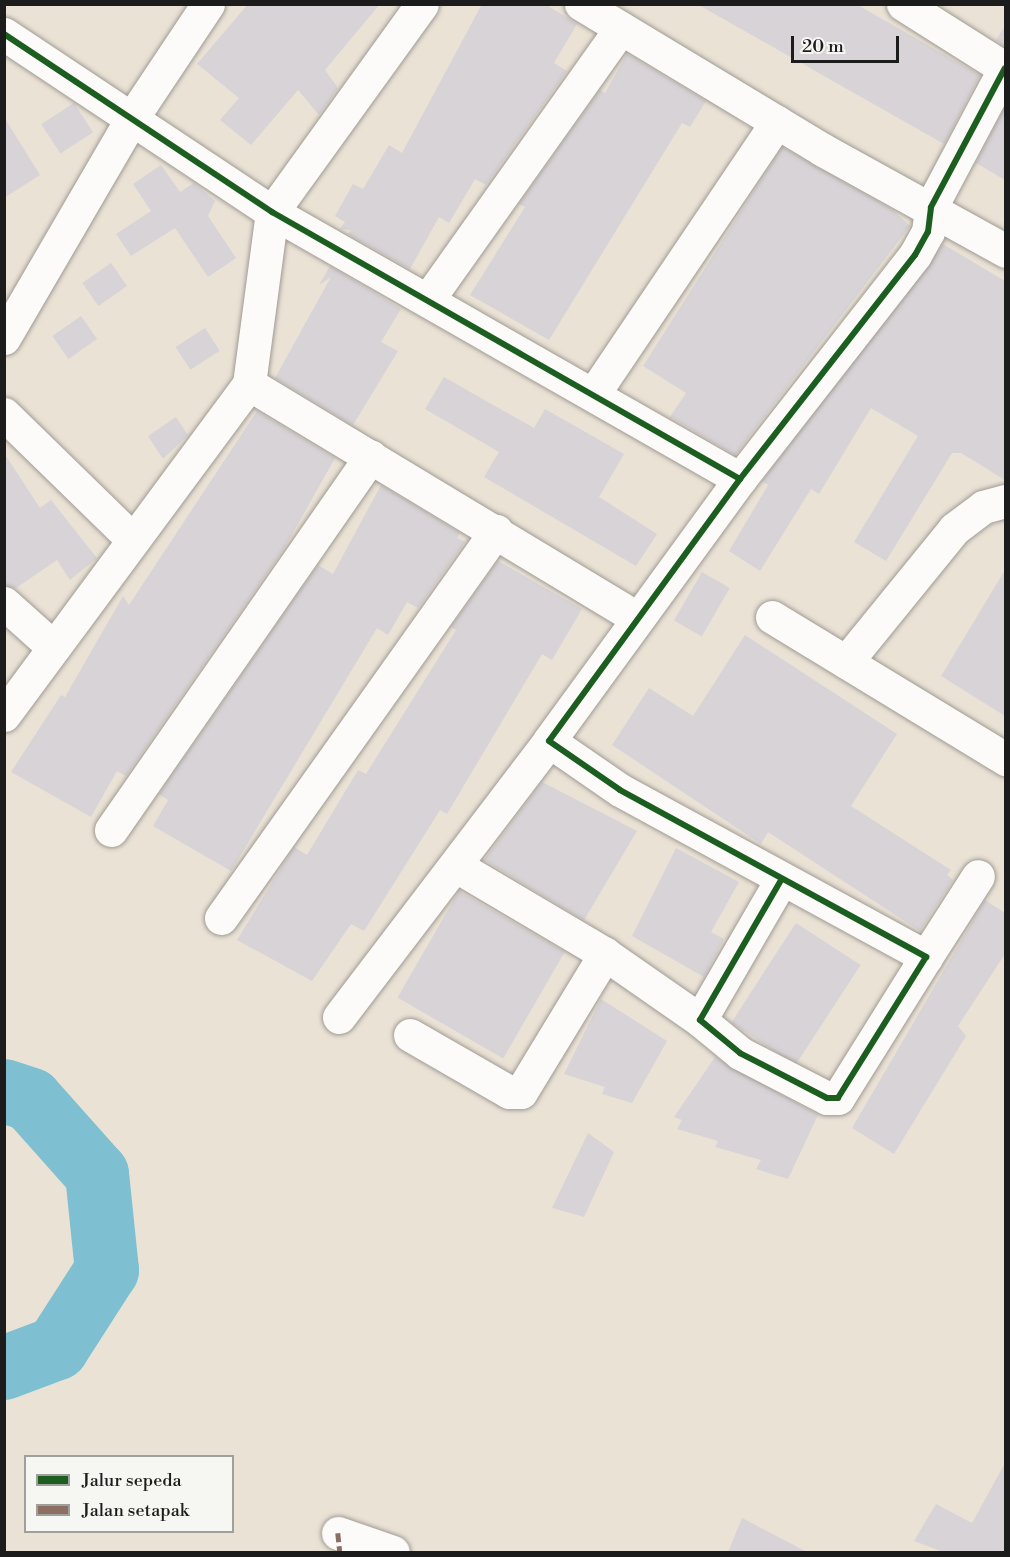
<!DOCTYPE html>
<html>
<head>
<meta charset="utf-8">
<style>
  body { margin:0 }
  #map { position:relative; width:1010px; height:1557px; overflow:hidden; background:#eae2d5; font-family:"Libre Bodoni",serif }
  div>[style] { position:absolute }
  .river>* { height:64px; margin:-32px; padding:0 32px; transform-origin:32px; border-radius:32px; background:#7ebfd1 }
  .building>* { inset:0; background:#d8d3d7; transform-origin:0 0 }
  .roads { filter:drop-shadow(0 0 2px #a09b94) drop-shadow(0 0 2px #a09b94) }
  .minor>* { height:33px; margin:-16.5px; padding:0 16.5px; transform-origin:16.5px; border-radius:16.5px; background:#fcfbf9 }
  .quiet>* { height:4.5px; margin-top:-2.25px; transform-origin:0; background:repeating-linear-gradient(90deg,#8d6e63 0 9px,transparent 0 13.5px) }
  .cycleway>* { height:6px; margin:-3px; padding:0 3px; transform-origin:3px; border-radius:3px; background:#1b5e20 }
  span { translate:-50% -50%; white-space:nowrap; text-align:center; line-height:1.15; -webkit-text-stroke:4.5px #f6f6f2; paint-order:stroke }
  .frame { position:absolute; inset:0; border:6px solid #1c1c1c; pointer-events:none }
  .legend { position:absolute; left:24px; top:1455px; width:210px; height:78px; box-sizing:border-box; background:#f6f6f2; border:2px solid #9f9f9c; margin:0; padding:8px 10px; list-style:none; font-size:18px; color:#1c1c1c }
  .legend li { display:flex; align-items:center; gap:12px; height:30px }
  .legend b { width:30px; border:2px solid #9f9f9c }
  .scale { position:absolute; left:791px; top:36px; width:108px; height:27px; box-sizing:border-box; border:3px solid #1c1c1c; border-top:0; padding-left:8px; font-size:18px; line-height:21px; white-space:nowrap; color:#1c1c1c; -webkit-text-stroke:4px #f6f6f2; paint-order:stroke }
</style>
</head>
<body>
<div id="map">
  <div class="river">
    <i style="left:4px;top:1091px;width:28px;rotate:18deg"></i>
    <i style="left:31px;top:1100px;width:99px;rotate:48.3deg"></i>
    <i style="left:97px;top:1174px;width:97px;rotate:84.1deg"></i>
    <i style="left:107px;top:1270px;width:93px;rotate:122.7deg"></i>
    <i style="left:57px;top:1348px;width:57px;rotate:159.3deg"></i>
  </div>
  <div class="building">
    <i style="clip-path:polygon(248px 4px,380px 4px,325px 70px,338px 88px,319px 115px,298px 90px,251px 145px,220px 120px,239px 98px,197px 64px)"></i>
    <i style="clip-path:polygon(482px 4px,545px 4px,577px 24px,554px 63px,567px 71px,486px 185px,475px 179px,449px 223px,439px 217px,410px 269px,348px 234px,351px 230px,340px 229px,345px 222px,335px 216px,353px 184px,363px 189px,389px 145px,402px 153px)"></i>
    <i style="clip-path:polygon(697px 4px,856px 4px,980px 75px,944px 144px)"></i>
    <i style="clip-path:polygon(1005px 26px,1005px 47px,996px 40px)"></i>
    <i style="clip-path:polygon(627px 54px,706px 101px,690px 127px,682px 123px,549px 340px,470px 295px,525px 207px,519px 204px,600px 90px,605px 93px)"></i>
    <i style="left:74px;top:103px;width:35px;height:39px;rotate:57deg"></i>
    <i style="clip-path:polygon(1005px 107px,1005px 180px,976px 163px)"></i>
    <i style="clip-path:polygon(4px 117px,40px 175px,4px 198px)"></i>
    <i style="clip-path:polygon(782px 147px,893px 210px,910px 226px,735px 455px,670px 417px,686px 393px,643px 366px)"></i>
    <i style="clip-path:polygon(161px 165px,180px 192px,194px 183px,215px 201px,208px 216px,236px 258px,208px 277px,175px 228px,131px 256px,116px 234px,151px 211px,133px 184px)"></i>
    <i style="clip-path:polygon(943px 244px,1005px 281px,1005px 480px,961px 453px,952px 453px,886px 561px,854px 542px,918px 436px,871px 408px,819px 494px,811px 489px,760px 571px,729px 551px,768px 485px,762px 481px)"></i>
    <i style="left:111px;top:263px;width:28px;height:35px;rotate:55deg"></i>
    <i style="clip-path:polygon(330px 266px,401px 309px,381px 342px,398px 351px,353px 425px,275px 378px,331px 277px,319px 285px)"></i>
    <i style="left:81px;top:316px;width:28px;height:35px;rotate:55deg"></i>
    <i style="left:205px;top:328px;width:27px;height:35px;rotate:57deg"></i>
    <i style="clip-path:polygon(444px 377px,534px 428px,545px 409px,624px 454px,599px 497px,657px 534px,636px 566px,484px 477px,499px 452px,425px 409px)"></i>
    <i style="clip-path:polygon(257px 411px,335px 458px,285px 547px,126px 776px,117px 771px,91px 817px,11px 772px,61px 695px,65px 697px,123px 596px,129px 605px)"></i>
    <i style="clip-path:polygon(176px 417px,188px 435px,163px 459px,148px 436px)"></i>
    <i style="clip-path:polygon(4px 453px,40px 508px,51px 500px,97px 558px,70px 580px,57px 560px,16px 588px,4px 585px)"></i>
    <i style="clip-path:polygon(381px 485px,460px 533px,457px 538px,465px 542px,418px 608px,407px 602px,388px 635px,377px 628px,231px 871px,153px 826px,168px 800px,159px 794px,318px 565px,333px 574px)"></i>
    <i style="clip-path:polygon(498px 561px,582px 609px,552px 660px,542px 654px,447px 814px,440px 810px,364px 931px,351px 924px,312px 981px,237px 940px,294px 847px,307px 855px,358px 770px,366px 774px,456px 630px,451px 627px)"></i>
    <i style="clip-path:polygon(1005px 570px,1005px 716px,941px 676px)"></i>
    <i style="left:702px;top:572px;width:32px;height:56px;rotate:30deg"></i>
    <i style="clip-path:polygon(745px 635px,897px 734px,851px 806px,951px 870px,947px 875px,953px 880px,920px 931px,768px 832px,761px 844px,612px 745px,649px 688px,693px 716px)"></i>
    <i style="clip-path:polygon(542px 782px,637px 831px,584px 920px,484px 860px)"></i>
    <i style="clip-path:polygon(676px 848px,739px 882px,711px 932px,724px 939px,704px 977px,632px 936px)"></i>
    <i style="left:459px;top:891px;width:122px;height:123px;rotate:30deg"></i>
    <i style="clip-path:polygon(985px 900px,1005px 913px,1005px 954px,958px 1026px,966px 1036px,894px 1154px,852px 1128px)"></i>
    <i style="left:796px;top:923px;width:77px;height:119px;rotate:33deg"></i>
    <i style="clip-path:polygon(601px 999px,667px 1041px,632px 1103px,602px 1094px,605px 1087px,564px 1074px)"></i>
    <i style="clip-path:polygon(715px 1057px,818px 1115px,788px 1179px,756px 1169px,761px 1160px,715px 1147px,718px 1141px,677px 1129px,682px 1120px,674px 1117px)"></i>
    <i style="clip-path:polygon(588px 1133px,614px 1152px,584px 1217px,552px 1208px)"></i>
    <i style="clip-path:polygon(1005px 1463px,1005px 1552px,943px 1552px,914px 1541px,936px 1504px,972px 1523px)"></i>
    <i style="clip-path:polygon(742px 1518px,807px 1552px,728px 1552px)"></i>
  </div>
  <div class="roads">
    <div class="minor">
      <i style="left:581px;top:4px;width:283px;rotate:31.1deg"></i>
      <i style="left:823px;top:150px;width:209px;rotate:28.9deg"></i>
      <i style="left:903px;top:4px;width:122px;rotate:32.3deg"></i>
      <i style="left:4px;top:34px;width:322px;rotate:33.6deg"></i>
      <i style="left:272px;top:212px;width:539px;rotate:29.71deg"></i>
      <i style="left:740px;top:479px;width:284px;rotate:-52deg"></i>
      <i style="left:915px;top:255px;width:26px;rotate:-61deg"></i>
      <i style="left:928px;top:232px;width:25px;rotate:-83deg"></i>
      <i style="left:931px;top:207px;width:157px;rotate:-62deg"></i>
      <i style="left:429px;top:298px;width:331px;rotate:-54.6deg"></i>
      <i style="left:4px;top:338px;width:255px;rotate:-59.8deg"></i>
      <i style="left:132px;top:118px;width:137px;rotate:-56.3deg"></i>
      <i style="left:249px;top:384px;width:452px;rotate:31.1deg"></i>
      <i style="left:594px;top:393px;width:327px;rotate:-56deg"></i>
      <i style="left:4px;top:414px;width:180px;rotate:44.3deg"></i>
      <i style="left:740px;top:479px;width:324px;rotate:126.1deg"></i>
      <i style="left:549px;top:741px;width:86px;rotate:34.6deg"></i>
      <i style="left:620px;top:790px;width:349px;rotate:28.6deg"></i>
      <i style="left:926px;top:957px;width:166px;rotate:122deg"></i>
      <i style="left:838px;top:1098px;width:11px;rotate:180deg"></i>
      <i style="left:827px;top:1098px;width:98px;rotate:-152.7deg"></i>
      <i style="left:740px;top:1053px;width:52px;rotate:-140.5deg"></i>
      <i style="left:700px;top:1020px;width:160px;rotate:-59.9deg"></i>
      <i style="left:4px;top:603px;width:64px;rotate:41.9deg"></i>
      <i style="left:772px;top:617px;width:274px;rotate:31.3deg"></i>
      <i style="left:846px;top:662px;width:171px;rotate:-50.9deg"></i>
      <i style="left:954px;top:529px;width:36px;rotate:-37deg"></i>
      <i style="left:983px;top:507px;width:24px;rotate:-15deg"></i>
      <i style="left:4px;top:715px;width:412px;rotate:-53.5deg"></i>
      <i style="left:249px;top:384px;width:174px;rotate:-82.4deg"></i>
      <i style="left:272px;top:212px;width:256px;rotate:-54.2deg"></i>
      <i style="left:111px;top:830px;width:455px;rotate:-55.2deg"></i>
      <i style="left:458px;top:867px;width:171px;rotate:30.6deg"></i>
      <i style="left:605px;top:954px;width:116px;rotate:34.8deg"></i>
      <i style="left:221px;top:918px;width:475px;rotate:-54.6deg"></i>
      <i style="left:926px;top:957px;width:96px;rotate:-57.3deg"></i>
      <i style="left:339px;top:1017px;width:347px;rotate:-52.7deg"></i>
      <i style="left:410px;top:1035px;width:114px;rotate:29.9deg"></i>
      <i style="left:509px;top:1092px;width:12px"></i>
      <i style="left:521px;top:1092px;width:162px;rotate:-58.7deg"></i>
      <i style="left:338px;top:1533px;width:58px;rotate:19.1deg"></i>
    </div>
  </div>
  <div class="quiet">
    <i style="left:338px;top:1533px;width:19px;rotate:84deg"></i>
  </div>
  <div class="cycleway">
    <i style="left:4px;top:34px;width:322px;rotate:33.6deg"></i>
    <i style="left:272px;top:212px;width:539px;rotate:29.71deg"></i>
    <i style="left:740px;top:479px;width:284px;rotate:-52deg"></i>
    <i style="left:915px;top:255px;width:26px;rotate:-61deg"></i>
    <i style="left:928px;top:232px;width:25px;rotate:-83deg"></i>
    <i style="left:931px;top:207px;width:157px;rotate:-62deg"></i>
    <i style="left:740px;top:479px;width:324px;rotate:126.1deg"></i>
    <i style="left:549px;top:741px;width:86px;rotate:34.6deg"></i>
    <i style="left:620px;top:790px;width:349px;rotate:28.6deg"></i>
    <i style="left:926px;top:957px;width:166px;rotate:122deg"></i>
    <i style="left:838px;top:1098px;width:11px;rotate:180deg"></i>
    <i style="left:827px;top:1098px;width:98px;rotate:-152.7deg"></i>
    <i style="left:740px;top:1053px;width:52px;rotate:-140.5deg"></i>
    <i style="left:700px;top:1020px;width:160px;rotate:-59.9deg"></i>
  </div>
  <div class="frame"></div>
  <ul class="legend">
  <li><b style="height:8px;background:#1b5e20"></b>Jalur sepeda</li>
  <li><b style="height:8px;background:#8d6e63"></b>Jalan setapak</li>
  </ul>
  <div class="scale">20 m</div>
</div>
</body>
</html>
